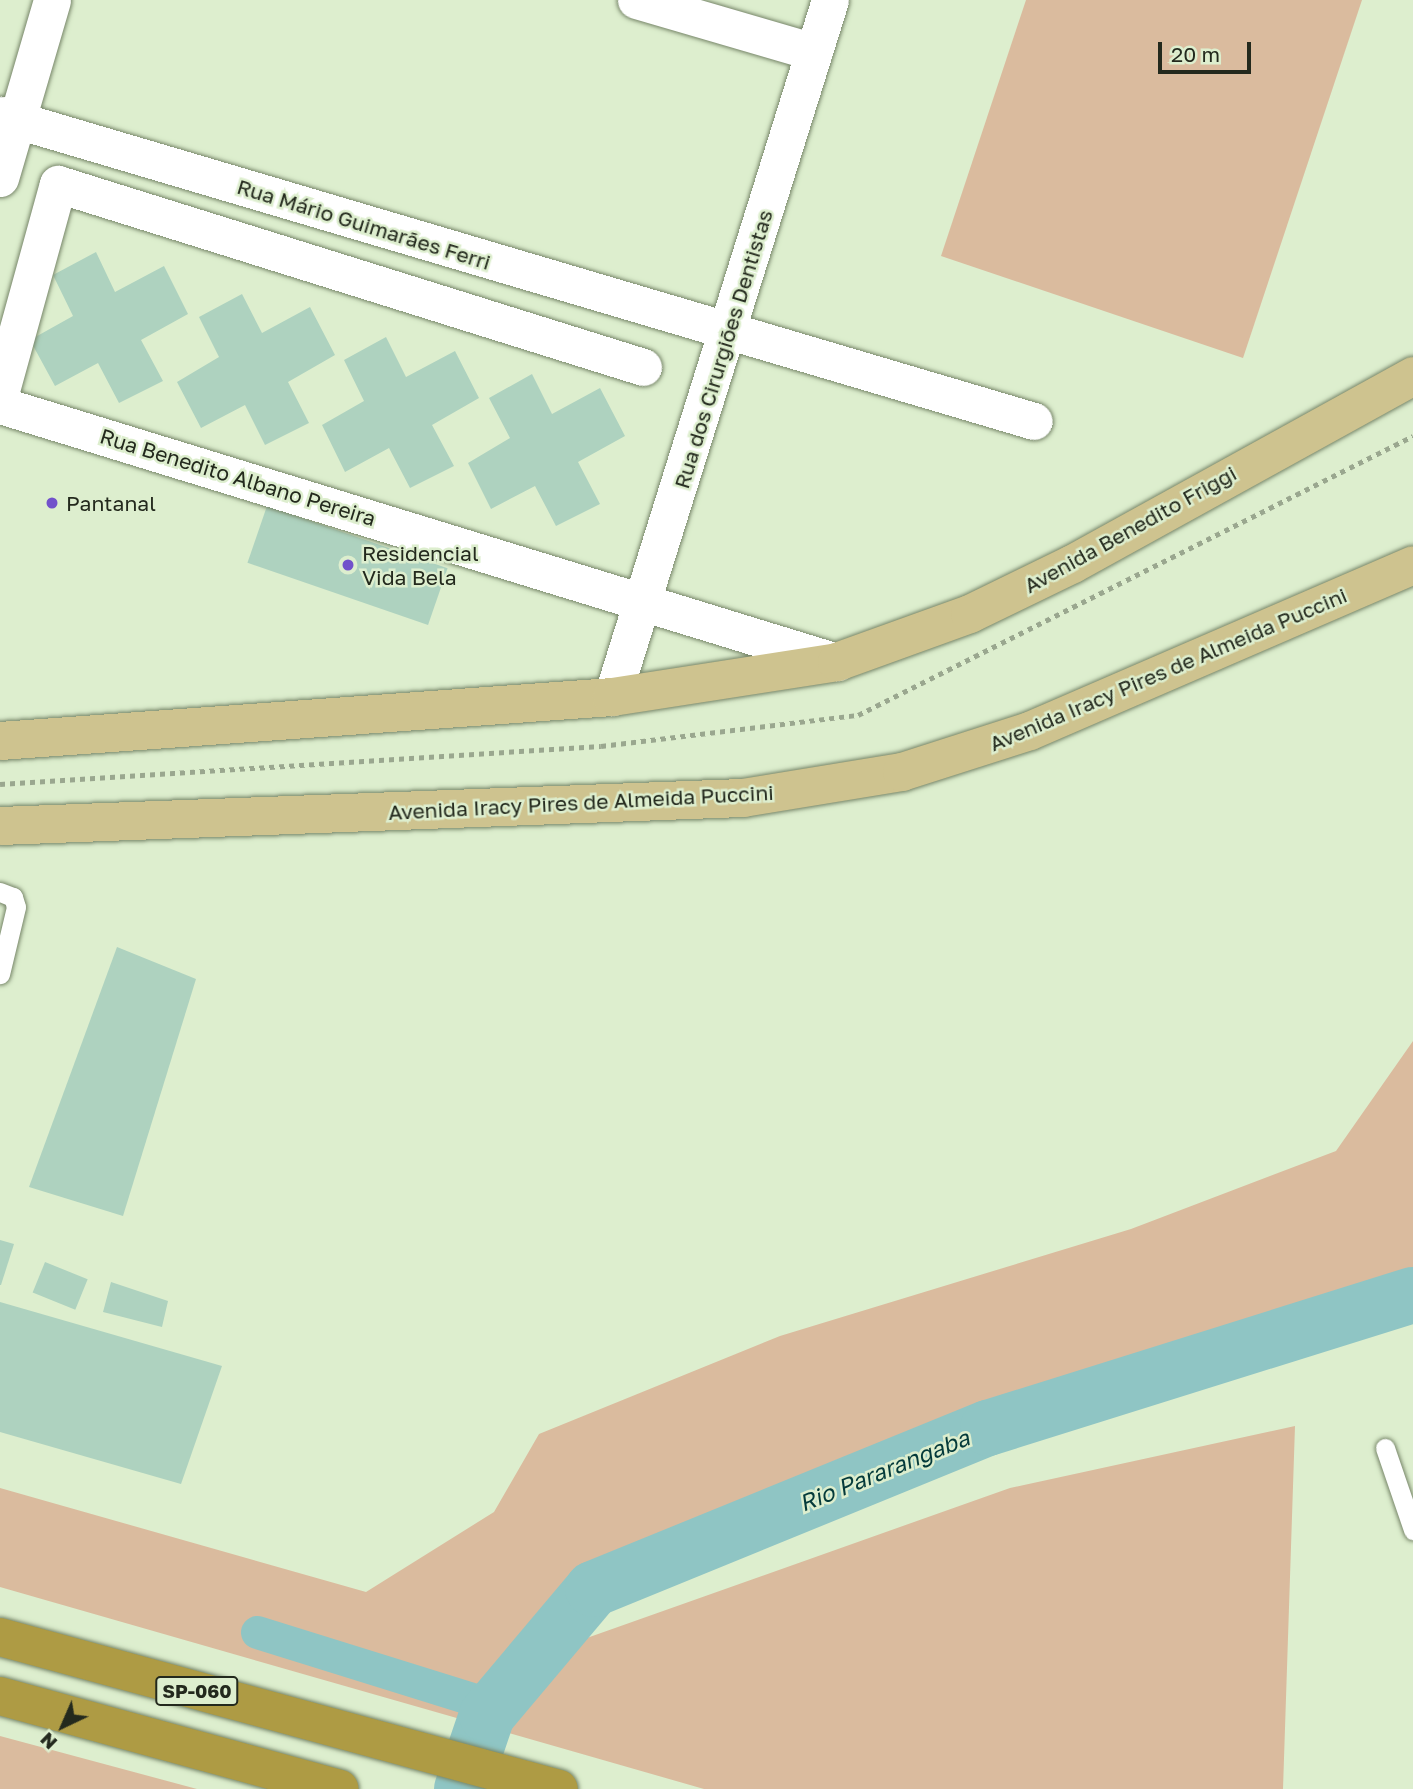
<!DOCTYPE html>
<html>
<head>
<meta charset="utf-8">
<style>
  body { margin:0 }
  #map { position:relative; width:1413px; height:1789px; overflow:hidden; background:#ddeece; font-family:"Golos Text",sans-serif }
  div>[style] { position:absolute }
  .green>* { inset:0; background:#dabb9e }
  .canal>* { height:33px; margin:-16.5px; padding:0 16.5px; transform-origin:16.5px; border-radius:16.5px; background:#8fc5c4 }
  .river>* { height:56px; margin:-28px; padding:0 28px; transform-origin:28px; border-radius:28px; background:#8fc5c4 }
  .building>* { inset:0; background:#aed2bf; transform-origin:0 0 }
  .path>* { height:4.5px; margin-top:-2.25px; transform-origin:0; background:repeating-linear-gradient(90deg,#9aa78f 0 5px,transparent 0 10px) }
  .roads { filter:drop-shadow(0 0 2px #778669) drop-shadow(0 0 2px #778669) }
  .lane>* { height:19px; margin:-9.5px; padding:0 9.5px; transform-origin:9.5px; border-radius:9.5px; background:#fff }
  .street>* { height:37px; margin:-18.5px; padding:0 18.5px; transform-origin:18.5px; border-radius:18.5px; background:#fff }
  .primary>* { height:38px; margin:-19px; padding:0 19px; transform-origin:19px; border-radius:19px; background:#cec38f }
  .highway>* { height:38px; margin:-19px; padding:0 19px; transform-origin:19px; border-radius:19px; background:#ae9b44 }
  .dots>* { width:19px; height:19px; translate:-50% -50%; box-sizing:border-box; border:4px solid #ddeece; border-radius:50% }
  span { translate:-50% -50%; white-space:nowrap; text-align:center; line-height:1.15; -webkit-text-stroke:5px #ddeece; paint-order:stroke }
  .shield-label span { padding:2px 5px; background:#ddeece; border:2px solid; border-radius:5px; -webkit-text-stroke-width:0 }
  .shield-label { font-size:19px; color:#23291d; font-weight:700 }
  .street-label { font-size:21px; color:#23291d }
  .poi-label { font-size:21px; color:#23291d }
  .left { translate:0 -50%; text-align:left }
  .water-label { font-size:23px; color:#043a3a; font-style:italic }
  .north { position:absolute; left:28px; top:1691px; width:70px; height:70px; -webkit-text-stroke:5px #ddeece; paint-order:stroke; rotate:224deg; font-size:19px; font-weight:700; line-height:28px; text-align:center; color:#23291d }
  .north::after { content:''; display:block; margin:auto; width:24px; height:32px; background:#23291d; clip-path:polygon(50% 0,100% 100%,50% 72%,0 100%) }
  .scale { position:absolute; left:1158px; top:42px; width:93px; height:32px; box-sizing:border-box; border:4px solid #23291d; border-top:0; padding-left:9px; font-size:21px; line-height:24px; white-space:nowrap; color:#23291d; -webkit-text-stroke:5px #ddeece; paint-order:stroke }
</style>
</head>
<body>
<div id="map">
  <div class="green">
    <i style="clip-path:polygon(1026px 0,1362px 0,1243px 358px,941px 256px)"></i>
    <i style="clip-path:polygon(1413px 1041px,1413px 1295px,988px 1428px,593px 1589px,536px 1656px,1010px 1488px,1295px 1426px,1283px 1789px,704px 1789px,0 1587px,0 1488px,366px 1592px,494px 1512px,539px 1434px,780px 1336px,1131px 1229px,1336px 1151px)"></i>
    <i style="clip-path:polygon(0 1736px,197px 1789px,0 1789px)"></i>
  </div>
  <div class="canal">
    <i style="left:257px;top:1632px;width:248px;rotate:17.3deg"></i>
  </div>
  <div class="river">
    <i style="left:462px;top:1789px;width:78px;rotate:-71.3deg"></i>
    <i style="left:487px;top:1715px;width:165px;rotate:-49.9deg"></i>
    <i style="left:593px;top:1589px;width:427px;rotate:-22.2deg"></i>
    <i style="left:988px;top:1428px;width:445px;rotate:-17.4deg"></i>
  </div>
  <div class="building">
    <i style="clip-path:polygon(96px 252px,115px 292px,164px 266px,188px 314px,141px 340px,163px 381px,119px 403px,98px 363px,55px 386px,30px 340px,73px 316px,53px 275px)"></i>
    <i style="clip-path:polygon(242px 294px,262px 333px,310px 307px,335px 355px,288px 382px,309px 423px,265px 445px,245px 405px,201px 428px,177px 382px,219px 357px,199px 317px)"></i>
    <i style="clip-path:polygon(386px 337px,406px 377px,455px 351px,479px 398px,432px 425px,454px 466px,410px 488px,389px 448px,345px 472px,322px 425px,364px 401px,344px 360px)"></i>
    <i style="clip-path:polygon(532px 374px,552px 414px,600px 388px,625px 436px,578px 462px,600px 504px,556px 526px,535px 486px,491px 509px,468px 463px,510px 438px,489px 398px)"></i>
    <i style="left:267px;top:506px;width:191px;height:60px;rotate:19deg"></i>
    <i style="clip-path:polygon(117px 947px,196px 979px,123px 1216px,29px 1187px)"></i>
    <i style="clip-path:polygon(0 1240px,14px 1244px,1px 1285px,0 1285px)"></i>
    <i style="left:45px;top:1262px;width:46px;height:33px;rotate:22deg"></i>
    <i style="clip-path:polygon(111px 1282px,168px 1301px,162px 1327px,103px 1312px)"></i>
    <i style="clip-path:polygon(0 1302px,222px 1366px,181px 1484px,0 1432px)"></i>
  </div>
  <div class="path">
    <i style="left:0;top:784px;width:602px;rotate:-3.62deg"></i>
    <i style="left:601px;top:746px;width:259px;rotate:-6.9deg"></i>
    <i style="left:858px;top:715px;width:621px;rotate:-26.69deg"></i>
  </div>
  <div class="roads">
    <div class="lane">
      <i style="left:0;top:892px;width:14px;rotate:21deg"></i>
      <i style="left:13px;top:897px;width:10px;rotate:73deg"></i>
      <i style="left:16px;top:907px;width:69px;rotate:103.4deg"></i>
      <i style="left:1385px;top:1448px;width:87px;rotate:71.1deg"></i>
    </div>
    <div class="street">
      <i style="left:636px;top:0;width:185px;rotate:16.3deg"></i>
      <i style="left:0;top:115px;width:1078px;rotate:16.49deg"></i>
      <i style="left:0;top:178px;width:185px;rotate:-73.7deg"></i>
      <i style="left:0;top:394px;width:218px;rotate:-74.6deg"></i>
      <i style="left:58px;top:184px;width:613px;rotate:17.37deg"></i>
      <i style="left:0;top:405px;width:876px;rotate:17.07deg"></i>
      <i style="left:612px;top:697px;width:730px;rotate:-72.63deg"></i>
    </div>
    <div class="primary">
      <i style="left:0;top:741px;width:614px;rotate:-4.11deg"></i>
      <i style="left:612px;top:697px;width:228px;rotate:-8.8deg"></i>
      <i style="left:837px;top:662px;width:141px;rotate:-19.8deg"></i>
      <i style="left:970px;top:614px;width:114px;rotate:-25.9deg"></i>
      <i style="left:1073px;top:564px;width:389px;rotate:-28.9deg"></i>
      <i style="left:0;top:826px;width:744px;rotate:-2.16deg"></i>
      <i style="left:743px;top:798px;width:161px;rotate:-9.3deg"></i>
      <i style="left:902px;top:772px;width:134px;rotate:-17.8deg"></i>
      <i style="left:1030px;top:731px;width:417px;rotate:-23.4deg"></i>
    </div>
    <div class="highway">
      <i style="left:0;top:1637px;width:579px;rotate:15.21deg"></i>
      <i style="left:0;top:1696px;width:352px;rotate:15.3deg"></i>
    </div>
  </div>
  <div class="dots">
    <i style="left:52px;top:503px;background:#7252cb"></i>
    <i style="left:348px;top:565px;background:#7252cb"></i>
  </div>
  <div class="shield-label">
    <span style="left:197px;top:1691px">SP-060</span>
  </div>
  <div class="street-label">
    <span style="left:364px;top:224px;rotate:17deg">Rua Mário Guimarães Ferri</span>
    <span style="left:723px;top:349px;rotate:-73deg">Rua dos Cirurgiões Dentistas</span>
    <span style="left:238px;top:477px;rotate:17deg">Rua Benedito Albano Pereira</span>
    <span style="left:1130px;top:529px;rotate:-29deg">Avenida Benedito Friggi</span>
    <span style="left:1168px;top:669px;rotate:-23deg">Avenida Iracy Pires de Almeida Puccini</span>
    <span style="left:581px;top:802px;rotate:-3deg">Avenida Iracy Pires de Almeida Puccini</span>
  </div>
  <div class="poi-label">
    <span class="left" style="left:66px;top:503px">Pantanal</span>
    <span class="left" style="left:362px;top:565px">Residencial<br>Vida Bela</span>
  </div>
  <div class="water-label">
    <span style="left:884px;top:1470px;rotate:-22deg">Rio Pararangaba</span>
  </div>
  <div class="north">N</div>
  <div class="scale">20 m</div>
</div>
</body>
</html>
